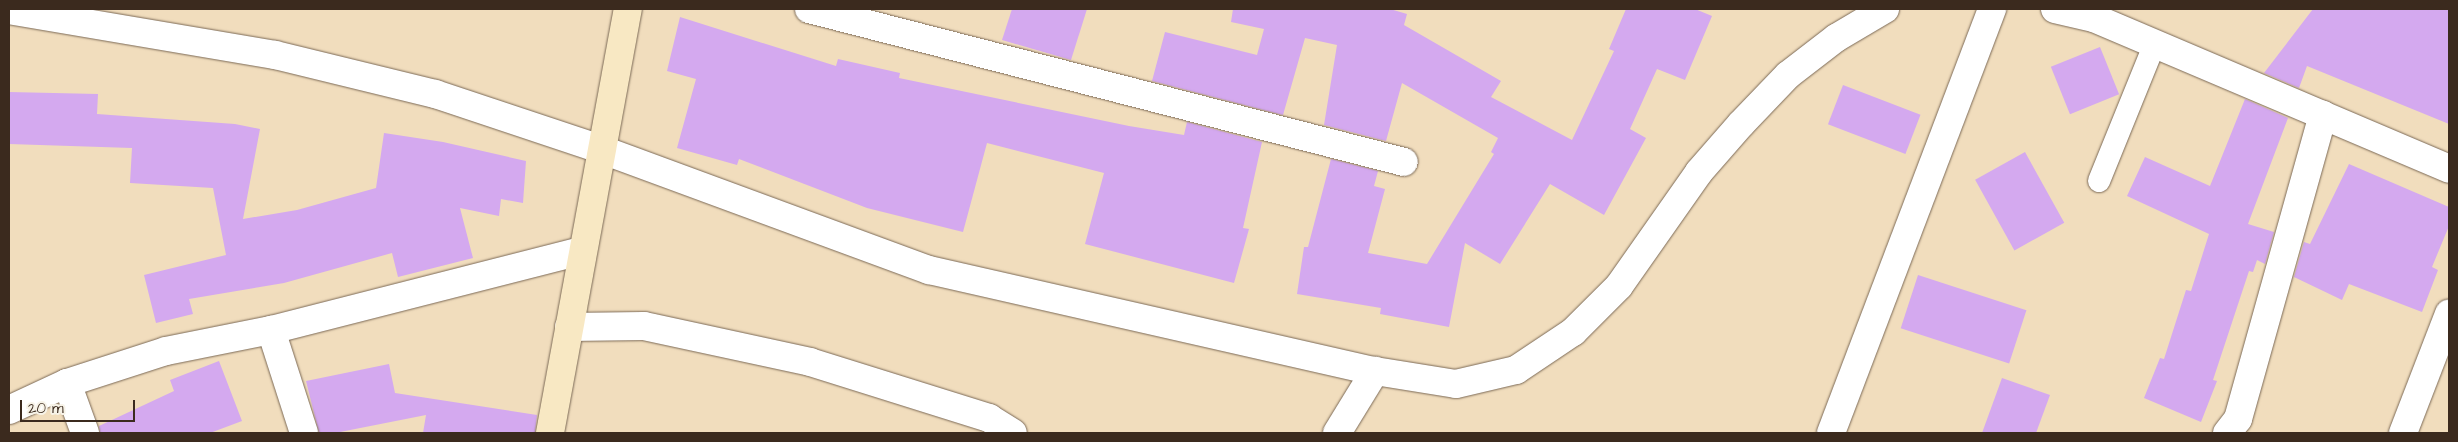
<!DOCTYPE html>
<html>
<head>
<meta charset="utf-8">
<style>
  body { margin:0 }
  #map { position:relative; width:2458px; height:442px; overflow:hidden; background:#f1ddbd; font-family:"Architects Daughter",sans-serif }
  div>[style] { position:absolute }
  .building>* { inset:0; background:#d4a9ef; transform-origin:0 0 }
  .roads { filter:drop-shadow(0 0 1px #7b6956) drop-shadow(0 0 1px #7b6956) }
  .lane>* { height:22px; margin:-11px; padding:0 11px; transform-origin:11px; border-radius:11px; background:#fff }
  .street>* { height:28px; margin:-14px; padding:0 14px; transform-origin:14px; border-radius:14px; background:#fff }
  .secondary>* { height:28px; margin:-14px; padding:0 14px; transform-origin:14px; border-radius:14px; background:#f8e8c3 }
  span { translate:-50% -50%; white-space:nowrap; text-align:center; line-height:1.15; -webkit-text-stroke:4px #f7f3e8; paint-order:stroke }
  .frame { position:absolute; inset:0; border:10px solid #3b2a1e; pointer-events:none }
  .scale { position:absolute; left:20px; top:400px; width:115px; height:22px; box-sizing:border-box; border:2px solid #3b2a1e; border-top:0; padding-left:6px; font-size:15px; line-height:18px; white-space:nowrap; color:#3b2a1e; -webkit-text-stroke:4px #f7f3e8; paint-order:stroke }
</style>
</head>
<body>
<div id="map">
  <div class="building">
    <i style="clip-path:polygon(1012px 9px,1087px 9px,1071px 60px,1002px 40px)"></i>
    <i style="clip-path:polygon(1233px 9px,1390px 9px,1407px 14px,1404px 25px,1501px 81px,1491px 97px,1572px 140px,1614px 51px,1609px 49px,1626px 9px,1695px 9px,1712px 16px,1685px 80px,1657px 69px,1630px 129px,1646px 138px,1604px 215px,1550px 184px,1500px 264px,1465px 243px,1449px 327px,1380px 314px,1381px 308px,1297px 294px,1304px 247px,1308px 247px,1331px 159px,1378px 171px,1374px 186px,1385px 189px,1368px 253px,1427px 264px,1494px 154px,1491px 152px,1498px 138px,1402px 83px,1386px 141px,1324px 125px,1337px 45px,1305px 38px,1283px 115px,1152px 81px,1165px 32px,1257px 55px,1264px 29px,1231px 22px)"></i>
    <i style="clip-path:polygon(2313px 9px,2449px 9px,2449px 124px,2307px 66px,2299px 88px,2264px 73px)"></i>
    <i style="clip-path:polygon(680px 17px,836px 66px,838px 59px,900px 73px,899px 78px,1129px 126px,1184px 135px,1187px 122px,1262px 142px,1243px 228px,1249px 229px,1234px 283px,1085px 244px,1104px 173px,987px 143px,963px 232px,867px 208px,739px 159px,737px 165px,677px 148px,696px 79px,667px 71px)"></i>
    <i style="left:2100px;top:47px;width:51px;height:53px;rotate:68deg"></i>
    <i style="left:1843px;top:85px;width:83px;height:42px;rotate:21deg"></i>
    <i style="clip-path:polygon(9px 92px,98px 94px,97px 114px,235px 124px,260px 129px,243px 219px,297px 210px,376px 188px,384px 133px,443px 142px,526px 161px,523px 203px,501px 199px,499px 216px,460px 208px,473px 258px,398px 277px,392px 253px,284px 283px,189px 299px,193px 314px,156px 323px,144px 275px,226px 255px,213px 188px,130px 183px,132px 148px,9px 144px)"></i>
    <i style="clip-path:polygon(2245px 99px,2288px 118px,2248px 224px,2274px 232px,2265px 264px,2257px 260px,2253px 272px,2249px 271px,2213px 380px,2217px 381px,2201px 422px,2144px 398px,2160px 358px,2164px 359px,2186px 290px,2191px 291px,2209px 234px,2127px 196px,2145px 157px,2210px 186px)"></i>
    <i style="left:2025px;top:152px;width:81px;height:57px;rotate:61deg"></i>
    <i style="clip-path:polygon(2349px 164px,2449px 207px,2449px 226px,2432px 267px,2438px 270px,2422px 312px,2349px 284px,2342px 300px,2294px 277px,2304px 242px,2310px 244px)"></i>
    <i style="left:1918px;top:275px;width:114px;height:56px;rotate:18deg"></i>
    <i style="clip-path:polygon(219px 361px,242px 421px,210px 433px,100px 433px,99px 426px,174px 391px,170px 380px)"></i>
    <i style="clip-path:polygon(389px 364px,395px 393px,537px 415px,535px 433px,423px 433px,426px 415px,335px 433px,319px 433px,306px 381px)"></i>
    <i style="clip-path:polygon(2002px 378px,2050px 395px,2036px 433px,1982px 433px)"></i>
  </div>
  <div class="roads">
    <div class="lane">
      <i style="left:2099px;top:181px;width:149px;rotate:-67.9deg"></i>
    </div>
    <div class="street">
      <i style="left:809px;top:9px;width:614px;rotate:14.42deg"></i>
      <i style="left:2055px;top:9px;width:40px;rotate:13deg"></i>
      <i style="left:2094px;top:18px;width:386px;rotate:23deg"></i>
      <i style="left:9px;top:10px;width:270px;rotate:9.6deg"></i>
      <i style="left:275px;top:55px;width:165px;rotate:13.7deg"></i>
      <i style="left:435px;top:94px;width:174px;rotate:18.4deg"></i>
      <i style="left:600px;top:149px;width:351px;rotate:20.2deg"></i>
      <i style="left:929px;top:270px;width:457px;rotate:12.8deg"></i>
      <i style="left:1375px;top:371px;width:82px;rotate:9.1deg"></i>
      <i style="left:1456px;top:384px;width:62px;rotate:-13.1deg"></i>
      <i style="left:1516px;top:370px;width:69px;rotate:-33.7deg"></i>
      <i style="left:1573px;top:332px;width:65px;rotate:-45deg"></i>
      <i style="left:1619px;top:286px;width:139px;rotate:-54.9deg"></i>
      <i style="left:1699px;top:172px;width:64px;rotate:-48.8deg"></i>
      <i style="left:1741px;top:124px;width:68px;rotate:-46.2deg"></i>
      <i style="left:1788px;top:75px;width:61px;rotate:-37.6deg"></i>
      <i style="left:1836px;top:38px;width:57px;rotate:-30.6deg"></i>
      <i style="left:569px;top:327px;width:75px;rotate:-0.8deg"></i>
      <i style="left:644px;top:326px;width:170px;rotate:12.2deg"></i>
      <i style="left:810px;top:362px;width:188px;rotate:17.4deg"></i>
      <i style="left:989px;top:418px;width:28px;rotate:32deg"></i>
      <i style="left:271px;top:330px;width:108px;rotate:72.2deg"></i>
      <i style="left:67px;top:383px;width:53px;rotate:70.2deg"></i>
      <i style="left:9px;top:410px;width:64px;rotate:-25deg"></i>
      <i style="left:67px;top:383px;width:104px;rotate:-17.9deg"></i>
      <i style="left:166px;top:351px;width:107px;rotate:-11.3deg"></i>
      <i style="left:271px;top:330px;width:321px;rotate:-14.3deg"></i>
      <i style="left:1337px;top:433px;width:73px;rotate:-58.5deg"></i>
      <i style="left:1831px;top:433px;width:454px;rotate:-69.2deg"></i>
      <i style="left:2227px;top:433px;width:18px;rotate:-52deg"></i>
      <i style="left:2238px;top:419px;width:316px;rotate:-74.4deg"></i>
      <i style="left:2403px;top:433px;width:128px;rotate:-68.9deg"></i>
    </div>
    <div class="secondary">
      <i style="left:550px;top:433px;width:431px;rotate:-79.6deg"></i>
    </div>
  </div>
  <div class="frame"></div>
  <div class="scale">20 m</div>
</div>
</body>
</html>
